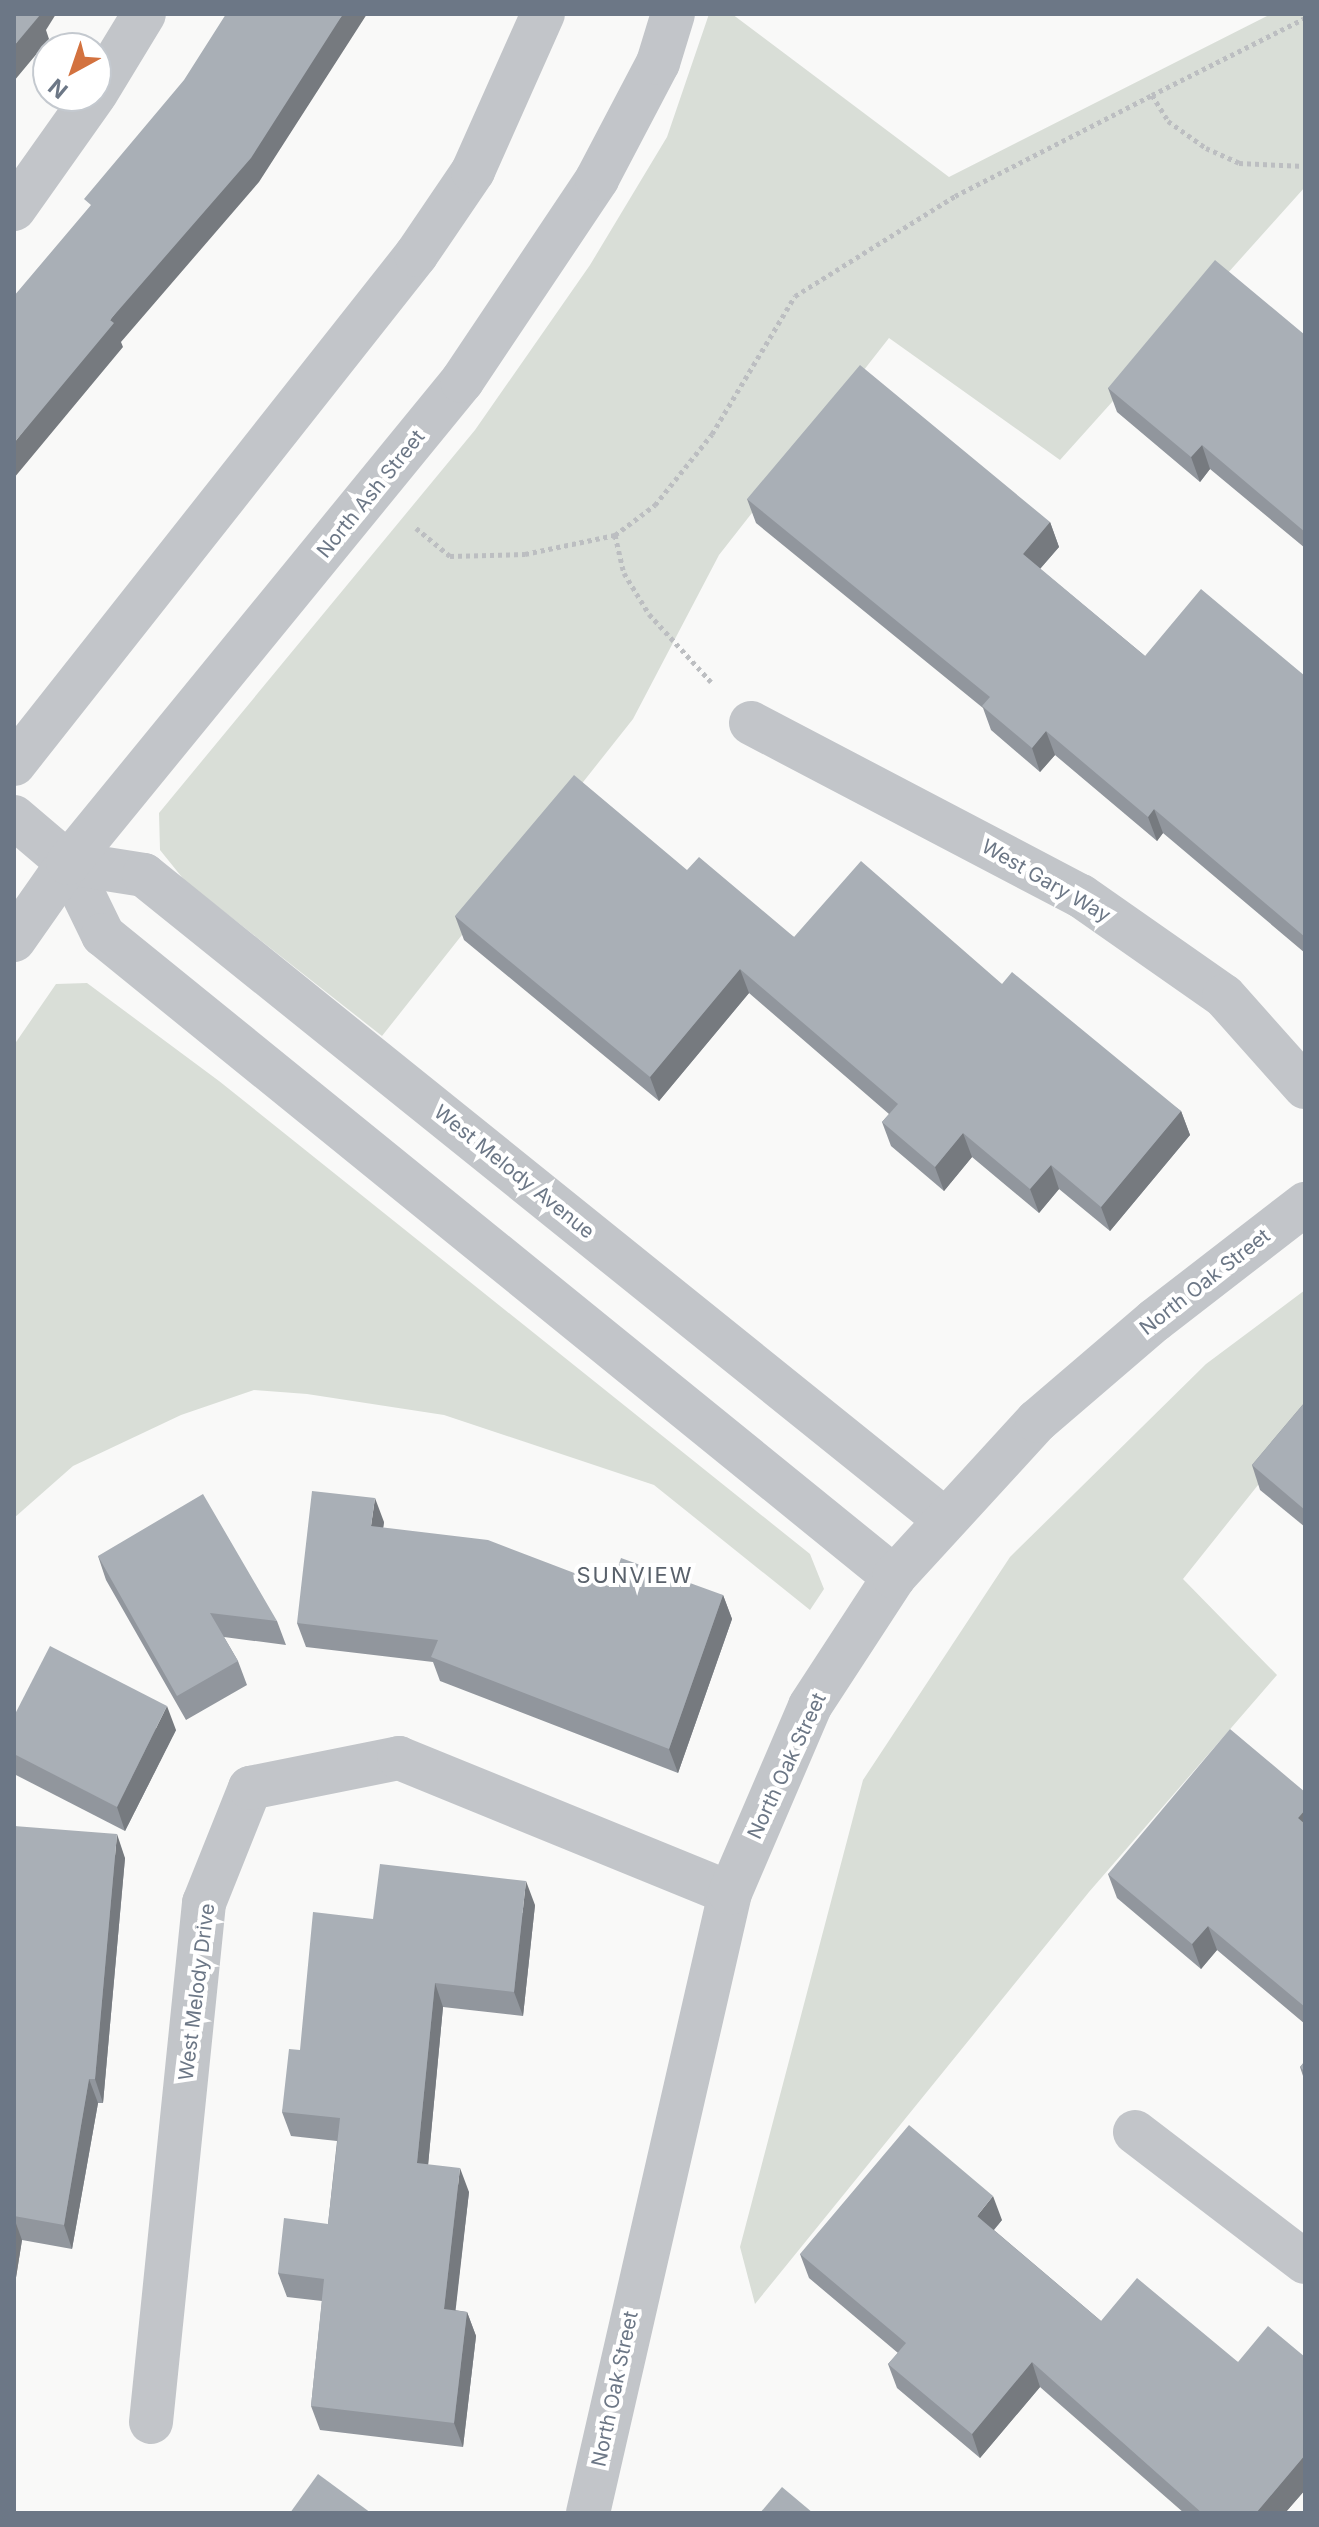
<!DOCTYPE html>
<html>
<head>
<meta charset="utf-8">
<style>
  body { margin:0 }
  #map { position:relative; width:1319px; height:2527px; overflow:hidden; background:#f9f9f8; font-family:Inter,sans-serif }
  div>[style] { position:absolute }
  .green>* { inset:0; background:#d9ded7 }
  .path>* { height:5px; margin-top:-2.5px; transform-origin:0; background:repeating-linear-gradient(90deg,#bcbec1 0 4px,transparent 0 8px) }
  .minor>* { height:44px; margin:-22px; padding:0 22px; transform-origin:22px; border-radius:22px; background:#c2c5c9 }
  .wall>* { inset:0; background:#91969d }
  .shaded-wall>* { inset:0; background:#767a7f }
  .building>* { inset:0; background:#a9afb6 }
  span { translate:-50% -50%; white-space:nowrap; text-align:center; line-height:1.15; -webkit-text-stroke:8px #fff; paint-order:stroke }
  .street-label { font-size:20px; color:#6c7786 }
  .neighbourhood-label { font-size:22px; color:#59616b; letter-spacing:2px }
  .frame { position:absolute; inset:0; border:16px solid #6c7786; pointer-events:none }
  .north { position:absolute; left:32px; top:32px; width:80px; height:80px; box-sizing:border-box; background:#fff; border:2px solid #c4c9cf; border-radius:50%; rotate:220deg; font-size:22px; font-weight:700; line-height:32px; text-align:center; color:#6c7786 }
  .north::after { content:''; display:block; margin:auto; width:28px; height:36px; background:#d3723f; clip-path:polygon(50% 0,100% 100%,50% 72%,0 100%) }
</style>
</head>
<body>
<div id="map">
  <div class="green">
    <i style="clip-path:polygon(709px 14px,732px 14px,949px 177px,1271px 14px,1305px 14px,1305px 187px,1060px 460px,889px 338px,719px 555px,633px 719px,382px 1036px,185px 881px,160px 850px,159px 813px,475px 430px,590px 265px,667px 137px)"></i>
    <i style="clip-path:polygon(87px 983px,219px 1081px,810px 1554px,824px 1589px,810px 1610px,654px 1485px,444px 1415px,307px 1394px,254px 1390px,181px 1415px,73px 1466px,14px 1518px,14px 1045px,56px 984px)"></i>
    <i style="clip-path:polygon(1305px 1290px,1305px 1426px,1183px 1579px,1277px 1675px,1089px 1892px,755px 2304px,740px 2247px,863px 1780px,1010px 1557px,1206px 1364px)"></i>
  </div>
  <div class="path">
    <i style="left:1152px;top:95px;width:171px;rotate:-26.7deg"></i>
    <i style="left:416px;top:528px;width:44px;rotate:39.5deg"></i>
    <i style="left:450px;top:556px;width:75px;rotate:-1.5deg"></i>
    <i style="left:525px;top:554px;width:92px;rotate:-11.9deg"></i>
    <i style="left:615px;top:535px;width:39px;rotate:77deg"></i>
    <i style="left:624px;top:573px;width:48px;rotate:58.6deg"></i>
    <i style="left:649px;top:614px;width:92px;rotate:47.6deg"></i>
    <i style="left:615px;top:535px;width:50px;rotate:-36.9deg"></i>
    <i style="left:655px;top:505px;width:91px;rotate:-51.2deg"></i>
    <i style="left:712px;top:434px;width:161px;rotate:-59deg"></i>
    <i style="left:795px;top:296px;width:189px;rotate:-32deg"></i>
    <i style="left:955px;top:196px;width:221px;rotate:-27.1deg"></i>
    <i style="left:1152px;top:95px;width:31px;rotate:58deg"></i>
    <i style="left:1168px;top:121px;width:47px;rotate:35.4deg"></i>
    <i style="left:1206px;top:148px;width:36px;rotate:24deg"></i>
    <i style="left:1239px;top:163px;width:66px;rotate:2.6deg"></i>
  </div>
  <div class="minor">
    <i style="left:96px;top:93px;width:92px;rotate:-58.7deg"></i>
    <i style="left:14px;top:209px;width:138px;rotate:-54.7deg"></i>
    <i style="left:751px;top:723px;width:373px;rotate:27.7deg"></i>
    <i style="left:1081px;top:896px;width:174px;rotate:35deg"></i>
    <i style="left:1224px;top:996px;width:122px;rotate:48.3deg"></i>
    <i style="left:14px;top:764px;width:649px;rotate:-51.7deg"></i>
    <i style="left:416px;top:255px;width:102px;rotate:-55.8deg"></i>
    <i style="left:473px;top:171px;width:172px;rotate:-66deg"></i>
    <i style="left:14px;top:817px;width:71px;rotate:40.4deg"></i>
    <i style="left:68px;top:863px;width:80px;rotate:64.1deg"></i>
    <i style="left:103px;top:935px;width:1019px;rotate:39.06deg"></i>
    <i style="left:68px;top:863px;width:77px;rotate:9deg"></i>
    <i style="left:144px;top:875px;width:1026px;rotate:38.83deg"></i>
    <i style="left:14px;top:940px;width:94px;rotate:-55deg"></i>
    <i style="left:68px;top:863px;width:623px;rotate:-50.74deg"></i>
    <i style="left:462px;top:381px;width:243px;rotate:-56.2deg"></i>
    <i style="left:597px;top:179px;width:131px;rotate:-62.3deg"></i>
    <i style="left:658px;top:63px;width:51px;rotate:-73deg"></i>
    <i style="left:1135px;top:2132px;width:214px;rotate:37.4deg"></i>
    <i style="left:151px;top:2422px;width:522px;rotate:-84.17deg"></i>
    <i style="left:204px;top:1903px;width:124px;rotate:-68.2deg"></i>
    <i style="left:250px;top:1788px;width:152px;rotate:-11.4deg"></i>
    <i style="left:399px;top:1758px;width:357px;rotate:22.2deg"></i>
    <i style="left:588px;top:2513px;width:636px;rotate:-77.1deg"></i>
    <i style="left:730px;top:1893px;width:203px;rotate:-66.8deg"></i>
    <i style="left:810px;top:1706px;width:154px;rotate:-56.9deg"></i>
    <i style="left:894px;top:1577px;width:212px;rotate:-47.5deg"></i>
    <i style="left:1037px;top:1421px;width:155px;rotate:-40.6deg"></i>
    <i style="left:1155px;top:1320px;width:190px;rotate:-37.7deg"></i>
  </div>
  <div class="wall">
    <i style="clip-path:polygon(1305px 335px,1305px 548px,1210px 469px,1200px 482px,1117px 412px,1108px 388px)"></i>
    <i style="clip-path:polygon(747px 499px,1050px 522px,1059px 547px,1040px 569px,1145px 656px,1305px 676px,1305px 953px,1163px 833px,1157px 841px,1055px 755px,1040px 772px,991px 730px,983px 708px,756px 523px)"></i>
    <i style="clip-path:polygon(687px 870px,794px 937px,1002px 984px,1181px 1111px,1190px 1135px,1110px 1231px,1059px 1189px,1039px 1213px,972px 1157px,944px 1191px,891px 1146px,882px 1122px,889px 1114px,749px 993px,659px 1101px,464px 940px,455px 916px)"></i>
    <i style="clip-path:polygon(1305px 1402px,1305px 1527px,1260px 1490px,1252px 1465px)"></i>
    <i style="clip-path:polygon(384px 1522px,383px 1528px,611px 1587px,723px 1595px,732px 1619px,678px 1773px,440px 1681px,433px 1662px,306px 1647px,297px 1623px)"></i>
    <i style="clip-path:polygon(98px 1556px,277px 1621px,286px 1645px,224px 1637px,238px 1661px,247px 1685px,186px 1720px,106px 1580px)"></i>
    <i style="clip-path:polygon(14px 1716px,176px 1730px,125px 1831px,14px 1774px)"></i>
    <i style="clip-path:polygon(1305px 1792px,1305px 2024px,1217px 1950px,1201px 1969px,1117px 1898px,1108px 1874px)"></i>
    <i style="clip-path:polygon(14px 1826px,125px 1858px,103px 2103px,98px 2103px,72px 2249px,22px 2240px,14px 2290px)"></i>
    <i style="clip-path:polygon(535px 1905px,523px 2016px,443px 2007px,428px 2165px,469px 2192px,455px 2310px,467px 2312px,476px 2336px,463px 2447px,320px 2430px,311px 2406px,322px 2301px,287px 2297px,278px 2273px,328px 2224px,337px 2141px,291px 2136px,282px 2112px,300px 2050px)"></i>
    <i style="clip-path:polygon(1305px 2061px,1305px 2082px,1300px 2067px)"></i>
    <i style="clip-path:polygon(1002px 2220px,994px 2230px,1101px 2321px,1238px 2362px,1305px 2357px,1305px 2490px,1285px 2513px,1184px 2513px,1040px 2387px,980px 2458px,897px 2388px,888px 2364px,898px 2353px,809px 2278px,800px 2254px)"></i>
  </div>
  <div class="shaded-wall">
    <i style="clip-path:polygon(36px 14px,56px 14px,46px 30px,49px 39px,14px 81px,14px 46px)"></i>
    <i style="clip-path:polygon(343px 14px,367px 14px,259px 182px,121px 342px,123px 347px,14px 478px,14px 443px,110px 320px)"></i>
    <i style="clip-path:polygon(1202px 445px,1210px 469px,1200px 482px,1191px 457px)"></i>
    <i style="clip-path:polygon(1050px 522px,1059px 547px,1032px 578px,1023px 554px)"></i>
    <i style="clip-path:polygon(1046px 731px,1055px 755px,1040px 772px,1032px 748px)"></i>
    <i style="clip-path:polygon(1154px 809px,1163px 833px,1157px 841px,1148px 817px)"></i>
    <i style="clip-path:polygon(740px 969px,749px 993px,659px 1101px,650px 1077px)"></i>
    <i style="clip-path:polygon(1181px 1111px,1190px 1135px,1110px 1231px,1101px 1207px)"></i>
    <i style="clip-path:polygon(963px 1133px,972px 1157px,944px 1191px,935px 1167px)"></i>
    <i style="clip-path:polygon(1051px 1165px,1059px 1189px,1039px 1213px,1030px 1189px)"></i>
    <i style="clip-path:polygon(375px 1498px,384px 1522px,380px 1550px,371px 1526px)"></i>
    <i style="clip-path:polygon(723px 1595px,732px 1619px,678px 1773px,669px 1749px)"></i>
    <i style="clip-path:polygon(167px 1706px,176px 1730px,125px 1831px,117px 1807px)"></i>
    <i style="clip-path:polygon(1305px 1810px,1305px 1837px,1298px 1818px)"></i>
    <i style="clip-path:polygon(117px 1834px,125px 1858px,103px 2103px,95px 2079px)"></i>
    <i style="clip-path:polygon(526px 1881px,535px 1905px,523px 2016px,514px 1992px)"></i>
    <i style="clip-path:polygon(1208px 1926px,1217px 1950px,1201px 1969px,1192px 1944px)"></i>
    <i style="clip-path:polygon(435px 1983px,443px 2007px,426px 2187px,417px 2163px)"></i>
    <i style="clip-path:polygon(89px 2079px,98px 2103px,72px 2249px,64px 2225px)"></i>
    <i style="clip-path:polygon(460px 2168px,469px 2192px,453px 2333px,444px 2309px)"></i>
    <i style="clip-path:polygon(993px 2196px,1002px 2220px,985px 2240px,977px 2216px)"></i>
    <i style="clip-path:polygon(14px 2218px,22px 2240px,14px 2290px)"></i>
    <i style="clip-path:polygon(467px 2312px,476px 2336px,463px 2447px,454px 2423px)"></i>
    <i style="clip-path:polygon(1032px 2362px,1040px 2387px,980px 2458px,972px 2434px)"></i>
    <i style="clip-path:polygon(1305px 2455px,1305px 2490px,1285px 2513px,1256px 2513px)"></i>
  </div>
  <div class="building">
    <i style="clip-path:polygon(14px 14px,40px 15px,14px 46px)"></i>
    <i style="clip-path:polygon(226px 14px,343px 14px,251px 158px,110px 320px,114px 323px,14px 443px,14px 296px,91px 205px,84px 199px,184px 80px)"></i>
    <i style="clip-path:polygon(1215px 260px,1305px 335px,1305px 532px,1202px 445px,1191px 457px,1108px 388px)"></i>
    <i style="clip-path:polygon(860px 365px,1050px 522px,1023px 554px,1145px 656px,1201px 589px,1305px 676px,1305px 937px,1154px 809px,1148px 817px,1046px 731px,1032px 748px,982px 706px,990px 697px,747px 499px)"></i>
    <i style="clip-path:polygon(574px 775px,687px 870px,699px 857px,794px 937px,861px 861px,1002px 984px,1012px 972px,1181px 1111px,1101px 1207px,1051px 1165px,1030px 1189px,963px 1133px,935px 1167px,882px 1122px,898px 1104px,740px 969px,650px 1077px,455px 916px)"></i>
    <i style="clip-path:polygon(1305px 1402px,1305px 1510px,1252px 1465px)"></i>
    <i style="clip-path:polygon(312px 1491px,375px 1498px,371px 1526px,488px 1540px,611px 1587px,621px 1558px,723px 1595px,669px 1749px,431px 1657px,438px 1640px,297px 1623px)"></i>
    <i style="clip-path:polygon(203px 1494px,277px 1621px,210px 1613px,238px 1661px,177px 1696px,98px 1556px)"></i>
    <i style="clip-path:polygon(50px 1646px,167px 1706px,117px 1807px,14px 1754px,14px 1716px)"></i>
    <i style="clip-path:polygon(1230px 1729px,1305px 1792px,1305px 1810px,1298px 1818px,1305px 1824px,1305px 2007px,1208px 1926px,1192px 1944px,1108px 1874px)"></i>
    <i style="clip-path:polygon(14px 1826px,117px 1834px,95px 2079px,89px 2079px,64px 2225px,14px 2216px)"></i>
    <i style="clip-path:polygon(380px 1864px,526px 1881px,514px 1992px,435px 1983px,417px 2163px,460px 2168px,444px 2309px,467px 2312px,454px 2423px,311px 2406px,324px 2279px,278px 2273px,284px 2218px,328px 2224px,340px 2118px,282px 2112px,289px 2049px,300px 2050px,313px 1912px,373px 1919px)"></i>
    <i style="clip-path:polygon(1305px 2061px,1305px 2072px,1300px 2067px)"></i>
    <i style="clip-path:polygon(909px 2125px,993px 2196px,977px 2216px,1101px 2321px,1137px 2278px,1238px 2362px,1268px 2326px,1305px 2357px,1305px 2455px,1256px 2513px,1202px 2513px,1032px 2362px,972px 2434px,888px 2364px,906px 2343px,800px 2254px)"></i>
    <i style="clip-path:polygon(318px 2474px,371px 2513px,290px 2513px)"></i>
    <i style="clip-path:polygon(782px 2487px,813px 2513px,760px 2513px)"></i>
  </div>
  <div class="street-label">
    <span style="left:371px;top:494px;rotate:-51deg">North Ash Street</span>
    <span style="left:1046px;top:881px;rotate:30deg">West Gary Way</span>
    <span style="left:514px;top:1172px;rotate:39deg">West Melody Avenue</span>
    <span style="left:1205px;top:1282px;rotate:-38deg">North Oak Street</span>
    <span style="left:787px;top:1766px;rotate:-65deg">North Oak Street</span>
    <span style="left:197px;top:1992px;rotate:-83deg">West Melody Drive</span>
    <span style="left:615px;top:2389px;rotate:-78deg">North Oak Street</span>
  </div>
  <div class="neighbourhood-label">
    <span style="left:635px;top:1576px">SUNVIEW</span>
  </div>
  <div class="frame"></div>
  <div class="north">N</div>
</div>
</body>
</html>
